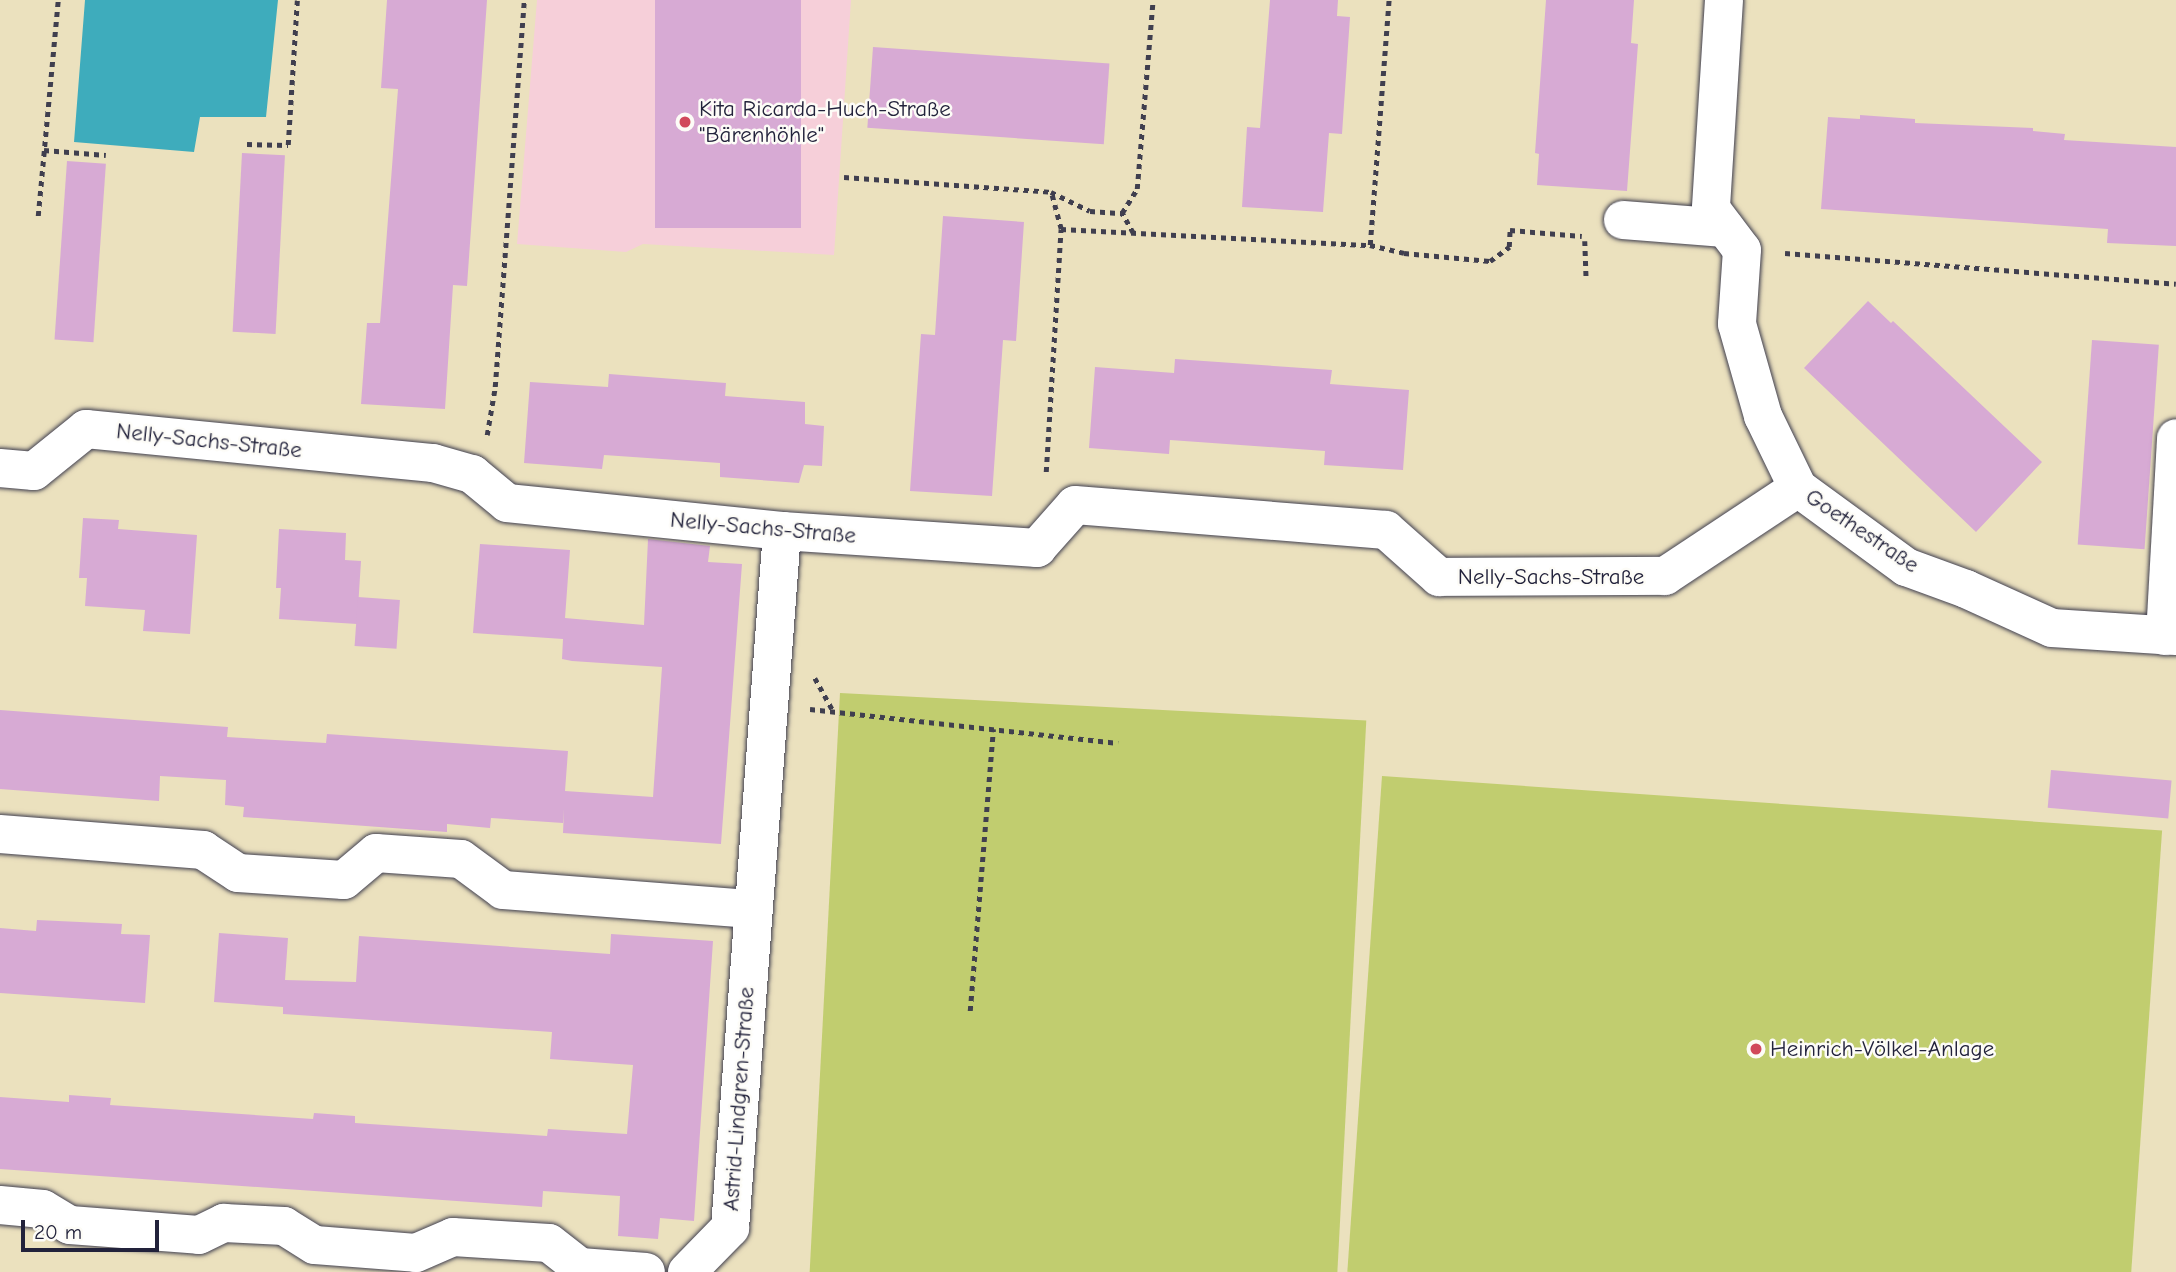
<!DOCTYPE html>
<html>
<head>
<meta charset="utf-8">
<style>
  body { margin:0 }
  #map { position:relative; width:2176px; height:1272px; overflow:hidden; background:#ebe1be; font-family:"Comic Neue",sans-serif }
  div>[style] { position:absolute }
  .built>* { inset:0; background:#f6cfd9 }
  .green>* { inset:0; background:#c1cd6f; transform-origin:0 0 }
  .water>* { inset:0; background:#3eacbc }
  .building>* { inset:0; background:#d7aad4; transform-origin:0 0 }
  .path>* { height:4.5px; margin-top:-2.25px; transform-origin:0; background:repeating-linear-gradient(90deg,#403f4f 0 5px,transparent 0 10px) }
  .roads { filter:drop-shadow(0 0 2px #403f4f) drop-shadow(0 0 2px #403f4f) }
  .minor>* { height:38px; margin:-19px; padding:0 19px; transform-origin:19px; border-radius:19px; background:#fff }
  .dots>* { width:19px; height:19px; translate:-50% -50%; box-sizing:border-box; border:4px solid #fdfcf7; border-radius:50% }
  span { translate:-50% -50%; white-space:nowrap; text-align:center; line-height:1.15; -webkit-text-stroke:5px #fdfcf7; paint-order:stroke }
  .poi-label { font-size:23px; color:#22223b }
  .left { translate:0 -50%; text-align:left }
  .street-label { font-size:23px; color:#22223b }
  .scale { position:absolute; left:21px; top:1220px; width:138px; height:32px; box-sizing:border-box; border:4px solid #22223b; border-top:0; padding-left:9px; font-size:21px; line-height:24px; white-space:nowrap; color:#22223b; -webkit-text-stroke:5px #fdfcf7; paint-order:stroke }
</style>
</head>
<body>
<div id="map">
  <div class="built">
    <i style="clip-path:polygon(537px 0,851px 0,834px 255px,643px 244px,626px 252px,517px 244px)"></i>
  </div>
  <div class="green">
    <i style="left:840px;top:693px;width:527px;height:580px;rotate:3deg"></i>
    <i style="left:1382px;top:776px;width:782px;height:497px;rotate:4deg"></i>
  </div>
  <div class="water">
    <i style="clip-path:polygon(85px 0,278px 0,266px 117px,200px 117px,194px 152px,74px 142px)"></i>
  </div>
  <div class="building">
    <i style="clip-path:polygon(387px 0,487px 0,467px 286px,453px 285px,445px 409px,361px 404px,367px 323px,380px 323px,398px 89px,381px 88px)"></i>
    <i style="left:655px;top:0;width:146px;height:228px"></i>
    <i style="clip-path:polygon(1270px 0,1338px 0,1337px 16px,1350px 17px,1342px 134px,1329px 133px,1323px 212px,1242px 207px,1247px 127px,1260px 128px)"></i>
    <i style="clip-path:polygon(1546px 0,1634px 0,1631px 43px,1638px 44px,1627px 191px,1537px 185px,1539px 154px,1535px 153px)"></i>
    <i style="left:873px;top:47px;width:237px;height:81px;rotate:4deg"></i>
    <i style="clip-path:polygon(1860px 115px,1915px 119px,1915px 123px,2033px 128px,2033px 131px,2065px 134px,2064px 140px,2176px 147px,2176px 246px,2107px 243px,2108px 229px,1821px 209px,1828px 117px,1860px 119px)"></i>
    <i style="left:242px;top:153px;width:43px;height:179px;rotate:3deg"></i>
    <i style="left:67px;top:161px;width:39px;height:179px;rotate:4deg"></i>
    <i style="clip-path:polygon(943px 216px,1024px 222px,1016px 341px,1003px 340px,992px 496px,910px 491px,921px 334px,935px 335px)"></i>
    <i style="clip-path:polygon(1868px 301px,1891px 323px,1893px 321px,2042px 462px,1976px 532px,1804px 368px)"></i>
    <i style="left:2092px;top:340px;width:67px;height:205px;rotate:4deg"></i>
    <i style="clip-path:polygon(1175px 359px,1332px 370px,1330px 384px,1409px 390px,1403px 470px,1324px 465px,1325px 451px,1170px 440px,1169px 454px,1089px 448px,1095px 367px,1174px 373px)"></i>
    <i style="clip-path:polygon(609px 374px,726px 383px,725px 396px,805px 402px,805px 424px,824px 426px,822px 466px,804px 465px,799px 483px,720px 477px,720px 463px,604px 455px,602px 469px,524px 463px,530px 382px,608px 387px)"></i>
    <i style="clip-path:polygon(83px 518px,119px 520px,118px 529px,197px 535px,190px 634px,143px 631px,145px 610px,85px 606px,87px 578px,79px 578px)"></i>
    <i style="clip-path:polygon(279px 529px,346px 533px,345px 560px,361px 561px,357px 624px,279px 619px,281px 588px,276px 588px)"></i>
    <i style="clip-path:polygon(648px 539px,710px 546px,708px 562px,742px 564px,721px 844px,563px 833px,564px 809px,563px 823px,491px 818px,490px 828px,447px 824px,447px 832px,243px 817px,244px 807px,225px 805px,226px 780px,160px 776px,159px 801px,0 789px,0 710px,228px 727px,227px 737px,326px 743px,327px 734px,568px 751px,565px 791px,653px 797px,662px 667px,572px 661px,562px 659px,563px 639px,473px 633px,480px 544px,570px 550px,565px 618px,644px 625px)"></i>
    <i style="left:358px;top:597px;width:42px;height:49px;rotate:4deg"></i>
    <i style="left:2051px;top:770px;width:121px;height:38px;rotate:5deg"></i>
    <i style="clip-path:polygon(37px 920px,122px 924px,121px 934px,150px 935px,145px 1003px,0 993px,0 928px,36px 931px)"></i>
    <i style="clip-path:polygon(219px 933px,288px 938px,285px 980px,356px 982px,359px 936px,610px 954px,611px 934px,713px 941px,694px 1221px,660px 1218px,658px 1239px,618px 1236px,620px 1196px,543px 1191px,542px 1207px,0 1169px,0 1097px,69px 1102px,69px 1095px,111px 1098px,110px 1105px,313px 1119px,314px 1113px,355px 1116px,355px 1123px,547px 1136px,548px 1129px,627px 1134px,633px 1065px,550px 1059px,552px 1032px,283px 1014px,283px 1007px,214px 1002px)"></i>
  </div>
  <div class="path">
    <i style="left:247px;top:144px;width:41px;rotate:1.4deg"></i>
    <i style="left:288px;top:145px;width:145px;rotate:-86.4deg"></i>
    <i style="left:44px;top:150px;width:62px;rotate:4.6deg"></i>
    <i style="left:844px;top:177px;width:208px;rotate:4.1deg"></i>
    <i style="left:38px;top:216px;width:217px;rotate:-84.7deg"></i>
    <i style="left:1061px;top:229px;width:309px;rotate:3deg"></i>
    <i style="left:1370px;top:245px;width:246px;rotate:-85.6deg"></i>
    <i style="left:1133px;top:233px;width:23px;rotate:-119deg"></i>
    <i style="left:1122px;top:213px;width:28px;rotate:-58deg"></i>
    <i style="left:1137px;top:189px;width:190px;rotate:-85.2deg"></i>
    <i style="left:1585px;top:241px;width:36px;rotate:88deg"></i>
    <i style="left:1370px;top:245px;width:35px;rotate:13deg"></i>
    <i style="left:1404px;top:253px;width:86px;rotate:5.3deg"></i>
    <i style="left:1490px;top:261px;width:24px;rotate:-36deg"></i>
    <i style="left:1509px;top:247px;width:17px;rotate:-87deg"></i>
    <i style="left:1510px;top:230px;width:72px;rotate:4.8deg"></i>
    <i style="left:1785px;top:253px;width:392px;rotate:4.5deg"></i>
    <i style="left:487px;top:435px;width:49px;rotate:-80.5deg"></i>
    <i style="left:495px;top:387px;width:388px;rotate:-85.7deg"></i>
    <i style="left:1046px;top:472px;width:243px;rotate:-86.5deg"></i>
    <i style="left:1061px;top:229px;width:38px;rotate:-105deg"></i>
    <i style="left:1051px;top:192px;width:43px;rotate:26deg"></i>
    <i style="left:1090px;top:211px;width:32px;rotate:4deg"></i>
    <i style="left:815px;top:678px;width:37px;rotate:61deg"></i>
    <i style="left:810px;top:709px;width:310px;rotate:6.3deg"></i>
    <i style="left:970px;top:1011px;width:283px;rotate:-85.3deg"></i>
  </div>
  <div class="roads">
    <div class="minor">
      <i style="left:1724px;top:0;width:209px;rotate:93.6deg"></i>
      <i style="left:1711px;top:209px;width:51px;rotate:52.9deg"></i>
      <i style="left:1742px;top:250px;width:74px;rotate:93.9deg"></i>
      <i style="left:1737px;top:324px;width:96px;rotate:74.2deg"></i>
      <i style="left:1763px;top:416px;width:80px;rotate:64.1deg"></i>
      <i style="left:1798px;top:488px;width:134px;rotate:36.2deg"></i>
      <i style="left:1906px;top:567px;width:64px;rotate:20.1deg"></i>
      <i style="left:1966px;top:589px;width:94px;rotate:24.4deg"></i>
      <i style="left:2052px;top:628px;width:124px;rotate:3.7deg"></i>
      <i style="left:1623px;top:220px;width:102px;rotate:4.5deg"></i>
      <i style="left:0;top:468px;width:34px;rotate:5deg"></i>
      <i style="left:34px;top:471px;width:67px;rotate:-38.9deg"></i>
      <i style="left:86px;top:429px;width:349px;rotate:5.6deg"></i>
      <i style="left:433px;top:463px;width:41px;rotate:15.8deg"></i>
      <i style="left:472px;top:474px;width:45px;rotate:39.6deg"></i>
      <i style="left:507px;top:503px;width:276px;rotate:5.8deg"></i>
      <i style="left:782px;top:531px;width:256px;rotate:3.8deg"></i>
      <i style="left:1037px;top:548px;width:57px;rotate:-48.5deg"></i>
      <i style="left:1075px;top:505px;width:312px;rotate:4.6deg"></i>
      <i style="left:1386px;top:530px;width:71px;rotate:41.6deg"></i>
      <i style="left:1439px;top:577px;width:226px;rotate:-0.3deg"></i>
      <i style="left:1665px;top:576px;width:159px;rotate:-33.5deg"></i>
      <i style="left:2165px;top:636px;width:198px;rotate:-86.8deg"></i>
      <i style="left:0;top:834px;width:204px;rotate:4.5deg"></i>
      <i style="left:203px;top:850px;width:42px;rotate:33.3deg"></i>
      <i style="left:238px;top:873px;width:106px;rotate:3.8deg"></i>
      <i style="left:344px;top:880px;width:42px;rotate:-40.2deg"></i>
      <i style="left:376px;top:853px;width:85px;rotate:4deg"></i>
      <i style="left:461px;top:859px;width:52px;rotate:36.4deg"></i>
      <i style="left:503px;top:890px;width:250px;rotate:4.4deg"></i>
      <i style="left:0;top:1205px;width:43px;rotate:5.3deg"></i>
      <i style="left:43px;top:1209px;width:31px;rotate:31deg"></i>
      <i style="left:70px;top:1225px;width:129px;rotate:4.4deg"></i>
      <i style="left:199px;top:1235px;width:28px;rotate:-26deg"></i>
      <i style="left:224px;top:1223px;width:60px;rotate:2.9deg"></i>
      <i style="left:284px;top:1226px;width:36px;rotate:32deg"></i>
      <i style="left:315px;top:1245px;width:101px;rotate:4.5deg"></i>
      <i style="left:416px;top:1253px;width:40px;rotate:-23.4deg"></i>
      <i style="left:453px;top:1237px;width:96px;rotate:3.6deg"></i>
      <i style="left:549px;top:1243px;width:39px;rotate:38deg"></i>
      <i style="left:580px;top:1267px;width:66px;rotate:4.3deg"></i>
      <i style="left:687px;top:1272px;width:62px;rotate:-45.7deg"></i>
      <i style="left:730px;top:1228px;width:699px;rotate:-85.73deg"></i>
    </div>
  </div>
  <div class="dots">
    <i style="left:685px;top:122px;background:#d1495b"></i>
    <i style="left:1756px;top:1049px;background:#d1495b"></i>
  </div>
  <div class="poi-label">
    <span class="left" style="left:699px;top:122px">Kita Ricarda-Huch-Straße<br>"Bärenhöhle"</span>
    <span class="left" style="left:1770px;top:1049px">Heinrich-Völkel-Anlage</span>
  </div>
  <div class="street-label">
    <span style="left:209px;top:441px;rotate:6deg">Nelly-Sachs-Straße</span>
    <span style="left:763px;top:528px;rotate:5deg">Nelly-Sachs-Straße</span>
    <span style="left:1862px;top:531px;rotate:34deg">Goethestraße</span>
    <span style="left:1551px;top:577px">Nelly-Sachs-Straße</span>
    <span style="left:739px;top:1099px;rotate:-86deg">Astrid-Lindgren-Straße</span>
  </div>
  <div class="scale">20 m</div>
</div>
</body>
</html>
